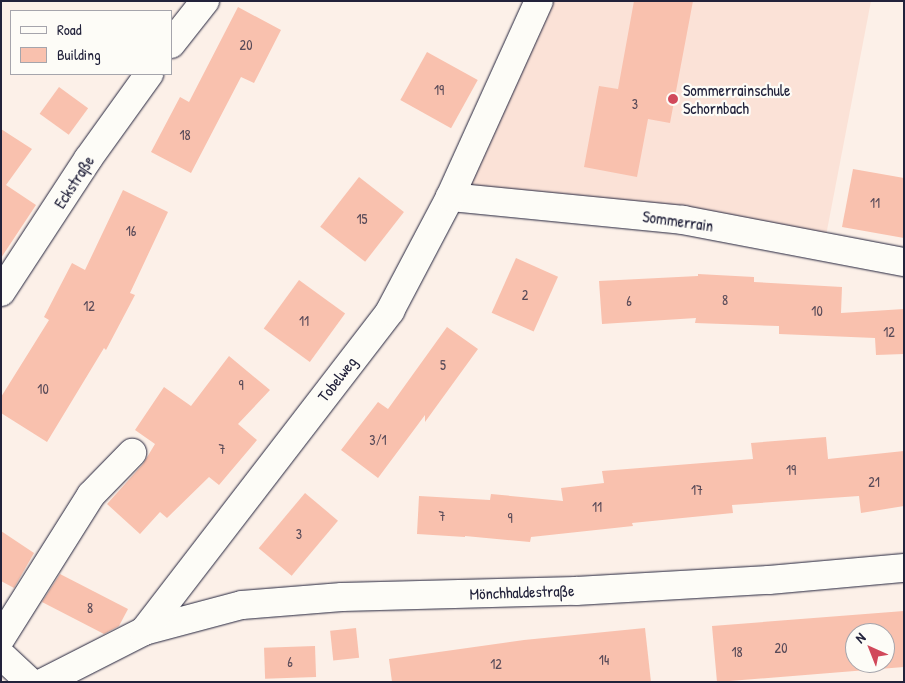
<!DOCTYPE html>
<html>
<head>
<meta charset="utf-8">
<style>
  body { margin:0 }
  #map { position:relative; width:905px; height:683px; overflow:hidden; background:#fcf0e8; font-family:"Patrick Hand",sans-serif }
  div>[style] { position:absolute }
  .built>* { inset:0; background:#fbe2d7 }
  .building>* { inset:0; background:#f9c1ae; transform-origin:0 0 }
  .roads { filter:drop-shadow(0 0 1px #22223b) drop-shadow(0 0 1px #22223b) }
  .minor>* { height:28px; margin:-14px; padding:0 14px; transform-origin:14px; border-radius:14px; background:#fdfcf7 }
  .dots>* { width:14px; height:14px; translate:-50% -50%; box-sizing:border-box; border:2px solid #fdfcf7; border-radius:50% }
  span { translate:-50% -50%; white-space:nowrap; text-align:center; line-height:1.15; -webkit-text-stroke:4.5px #fdfcf7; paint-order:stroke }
  .number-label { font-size:14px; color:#584a58 }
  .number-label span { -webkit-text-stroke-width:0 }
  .poi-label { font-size:16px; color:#22223b }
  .left { translate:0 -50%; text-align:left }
  .street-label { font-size:16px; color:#22223b }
  .frame { position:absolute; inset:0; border:2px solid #22223b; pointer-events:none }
  .legend { position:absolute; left:10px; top:10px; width:162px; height:65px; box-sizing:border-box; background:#fdfcf7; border:1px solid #a5a5ac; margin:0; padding:6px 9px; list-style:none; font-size:15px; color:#22223b }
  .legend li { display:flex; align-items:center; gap:10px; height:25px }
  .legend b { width:25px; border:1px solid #a5a5ac }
  .north { position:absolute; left:845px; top:623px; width:50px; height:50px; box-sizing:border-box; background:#fdfcf7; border:1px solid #a5a5ac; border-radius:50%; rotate:316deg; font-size:14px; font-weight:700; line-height:20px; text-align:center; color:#22223b }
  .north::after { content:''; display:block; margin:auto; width:18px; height:22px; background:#d1495b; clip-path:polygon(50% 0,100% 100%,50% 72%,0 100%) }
</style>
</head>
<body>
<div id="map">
  <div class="built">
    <i style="clip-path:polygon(539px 1px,871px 1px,824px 246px,450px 197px)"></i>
  </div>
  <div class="building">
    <i style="clip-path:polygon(634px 1px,693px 1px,670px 123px,648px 119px,637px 177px,584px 167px,599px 86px,618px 89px)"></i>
    <i style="clip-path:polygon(238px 7px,281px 30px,254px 83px,241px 77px,191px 173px,151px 152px,180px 97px,189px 102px)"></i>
    <i style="left:427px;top:52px;width:58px;height:55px;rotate:29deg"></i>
    <i style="left:59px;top:87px;width:36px;height:33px;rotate:36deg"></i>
    <i style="clip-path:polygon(1px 129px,32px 149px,6px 185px,36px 205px,1px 258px)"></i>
    <i style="clip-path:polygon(853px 169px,904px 178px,904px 238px,842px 227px)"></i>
    <i style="left:359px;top:177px;width:57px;height:63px;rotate:38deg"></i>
    <i style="clip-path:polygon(123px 190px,168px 212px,130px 293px,135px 295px,106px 350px,104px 348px,47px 442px,1px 413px,1px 397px,49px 320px,44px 317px,72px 263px,85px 270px)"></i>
    <i style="left:516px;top:258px;width:46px;height:60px;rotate:24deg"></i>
    <i style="clip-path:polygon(698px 274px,754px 277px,754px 282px,842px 287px,841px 313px,904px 309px,904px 354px,876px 355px,875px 338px,779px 334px,779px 326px,695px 323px,696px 318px,602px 324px,599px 281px,698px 276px)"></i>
    <i style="left:299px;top:280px;width:57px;height:60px;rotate:36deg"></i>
    <i style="clip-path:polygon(447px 327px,478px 349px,425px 422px,425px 415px,378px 478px,341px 450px,378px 402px,388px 409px)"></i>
    <i style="clip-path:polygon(229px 356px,270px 390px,238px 424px,257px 440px,219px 485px,209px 477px,167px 518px,160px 512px,140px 534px,107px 504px,143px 464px,155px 444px,135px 430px,164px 387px,191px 406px)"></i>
    <i style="clip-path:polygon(826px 437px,828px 459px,904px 451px,904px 506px,861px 513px,859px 496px,732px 505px,733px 513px,632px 523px,633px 526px,531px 537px,530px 542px,465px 536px,465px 537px,417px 534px,419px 496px,490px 500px,491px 494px,563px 501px,561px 488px,604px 483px,602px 471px,753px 459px,751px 443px)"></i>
    <i style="left:305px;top:493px;width:43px;height:72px;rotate:40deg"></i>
    <i style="clip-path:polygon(1px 531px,34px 553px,14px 588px,1px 581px)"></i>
    <i style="clip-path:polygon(60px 574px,128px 609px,119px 626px,104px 634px,42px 602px)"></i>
    <i style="clip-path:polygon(evenodd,904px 611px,904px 667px,717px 682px,712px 626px,904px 611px,855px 633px,885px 633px,885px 663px,855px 663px,855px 633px)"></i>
    <i style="left:356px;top:628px;width:30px;height:26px;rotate:84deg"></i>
    <i style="clip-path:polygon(645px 628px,651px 682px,392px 682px,389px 659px,524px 640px)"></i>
    <i style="left:315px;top:646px;width:31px;height:51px;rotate:88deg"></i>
  </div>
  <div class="roads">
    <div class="minor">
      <i style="left:171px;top:44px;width:55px;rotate:-51.7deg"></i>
      <i style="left:450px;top:197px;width:234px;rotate:5.6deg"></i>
      <i style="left:683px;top:220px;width:225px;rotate:10.8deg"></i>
      <i style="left:1px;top:292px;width:159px;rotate:-56.8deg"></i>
      <i style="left:88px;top:159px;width:105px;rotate:-54.3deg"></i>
      <i style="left:144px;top:631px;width:101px;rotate:-14.9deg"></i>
      <i style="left:242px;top:605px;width:100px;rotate:-4.6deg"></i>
      <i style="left:342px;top:597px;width:234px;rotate:-1.5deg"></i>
      <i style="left:576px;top:591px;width:193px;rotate:-3.3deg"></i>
      <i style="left:769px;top:580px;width:136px;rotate:-5.1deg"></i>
      <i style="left:1px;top:638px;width:169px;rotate:-57.8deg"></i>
      <i style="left:91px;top:495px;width:59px;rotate:-45.7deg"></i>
      <i style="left:1px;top:655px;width:40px;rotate:43deg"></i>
      <i style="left:44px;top:682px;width:112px;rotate:-27deg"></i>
      <i style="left:144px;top:631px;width:404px;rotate:-52.4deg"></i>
      <i style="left:390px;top:311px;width:129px;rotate:-62.2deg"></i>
      <i style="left:450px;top:197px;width:215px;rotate:-65.6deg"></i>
    </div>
  </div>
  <div class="dots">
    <i style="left:673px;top:99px;background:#d1495b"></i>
  </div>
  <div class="number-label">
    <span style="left:246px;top:45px">20</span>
    <span style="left:439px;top:90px">19</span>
    <span style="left:635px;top:104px">3</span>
    <span style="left:185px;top:135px">18</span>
    <span style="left:875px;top:203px">11</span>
    <span style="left:362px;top:219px">15</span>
    <span style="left:131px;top:231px">16</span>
    <span style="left:525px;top:295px">2</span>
    <span style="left:725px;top:300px">8</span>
    <span style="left:629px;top:301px">6</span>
    <span style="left:89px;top:306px">12</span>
    <span style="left:817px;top:311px">10</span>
    <span style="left:304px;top:321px">11</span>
    <span style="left:889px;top:332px">12</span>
    <span style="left:443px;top:365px">5</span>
    <span style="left:241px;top:385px">9</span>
    <span style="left:43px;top:389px">10</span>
    <span style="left:378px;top:440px">3/1</span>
    <span style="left:222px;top:449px">7</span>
    <span style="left:791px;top:470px">19</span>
    <span style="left:874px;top:482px">21</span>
    <span style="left:697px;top:490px">17</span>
    <span style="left:597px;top:507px">11</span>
    <span style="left:442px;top:516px">7</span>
    <span style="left:510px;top:518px">9</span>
    <span style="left:299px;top:534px">3</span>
    <span style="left:90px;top:608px">8</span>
    <span style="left:781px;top:648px">20</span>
    <span style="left:737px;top:652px">18</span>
    <span style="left:604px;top:660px">14</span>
    <span style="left:290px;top:662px">6</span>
    <span style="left:496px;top:664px">12</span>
  </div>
  <div class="poi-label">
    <span class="left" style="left:683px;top:99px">Sommerrainschule<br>Schornbach</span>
  </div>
  <div class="street-label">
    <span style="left:74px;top:182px;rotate:-57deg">Eckstraße</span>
    <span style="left:678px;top:221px;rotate:8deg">Sommerrain</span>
    <span style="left:337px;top:379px;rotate:-52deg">Tobelweg</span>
    <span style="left:522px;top:592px;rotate:-2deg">Mönchhaldestraße</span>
  </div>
  <div class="frame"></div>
  <ul class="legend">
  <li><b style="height:6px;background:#fdfcf7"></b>Road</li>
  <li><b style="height:14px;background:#f9c1ae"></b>Building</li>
  </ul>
  <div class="north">N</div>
</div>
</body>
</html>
